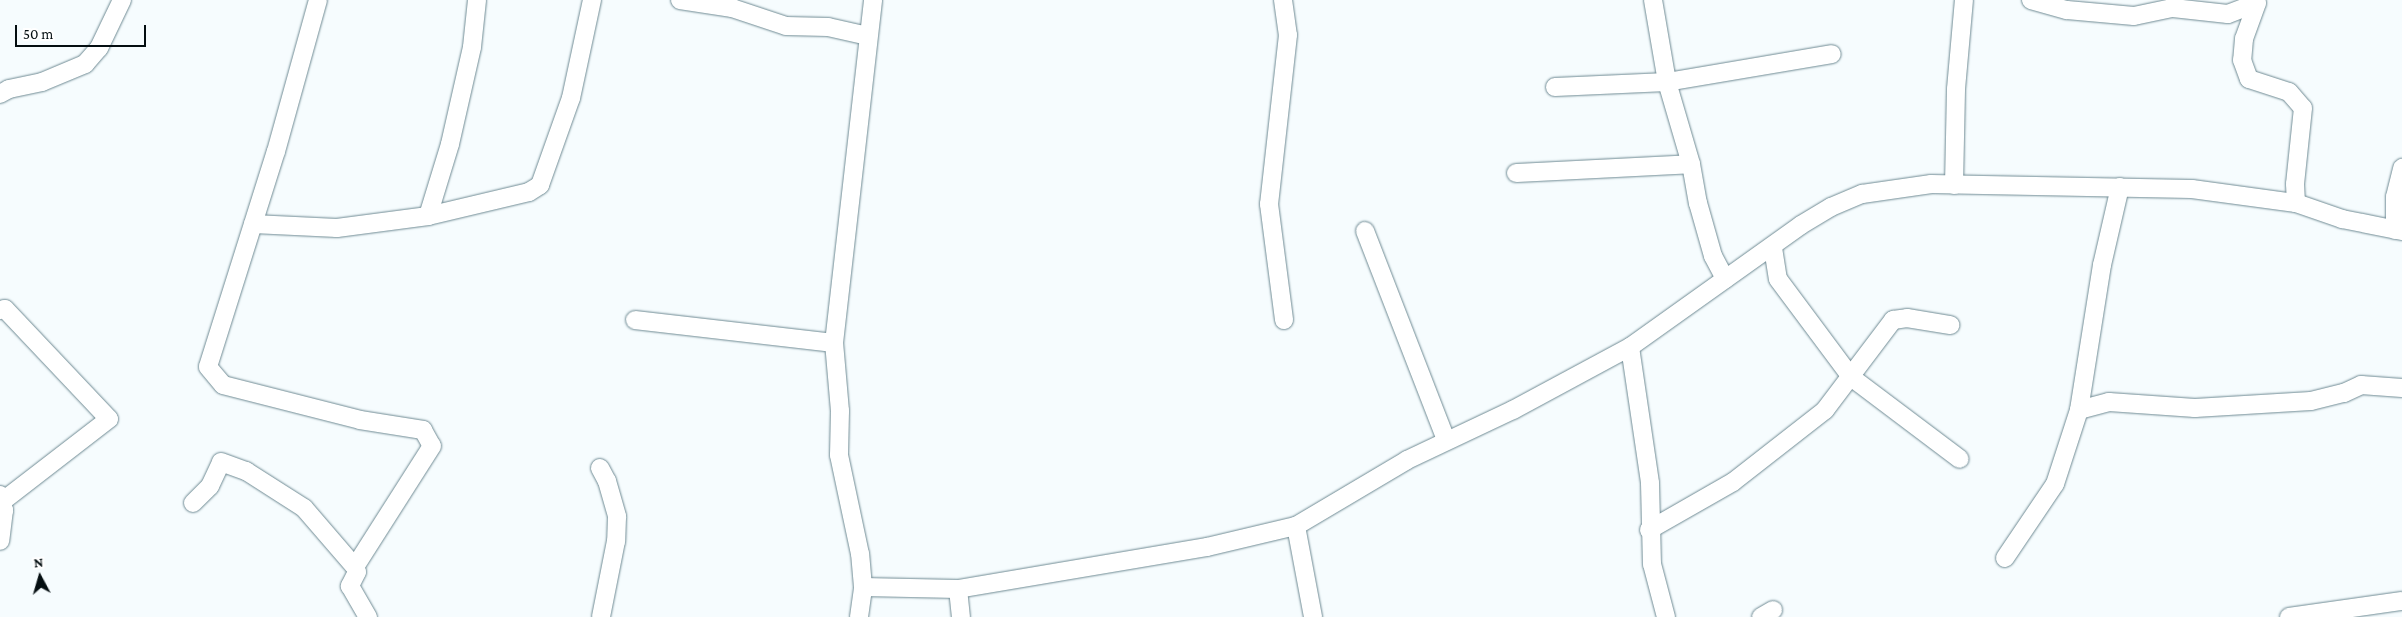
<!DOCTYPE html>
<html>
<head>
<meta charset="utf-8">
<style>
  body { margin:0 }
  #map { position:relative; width:2402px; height:617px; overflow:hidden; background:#f6fcfe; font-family:"Crimson Pro",serif }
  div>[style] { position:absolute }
  .roads { filter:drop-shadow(0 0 1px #6e8a93) drop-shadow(0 0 1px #6e8a93) }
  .minor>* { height:18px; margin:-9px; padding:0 9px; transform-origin:9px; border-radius:9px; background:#fff }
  span { translate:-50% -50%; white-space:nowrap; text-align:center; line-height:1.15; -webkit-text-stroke:4.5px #fff; paint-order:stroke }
  .north { position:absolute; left:15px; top:552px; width:50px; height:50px; -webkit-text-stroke:4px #fff; paint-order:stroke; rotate:354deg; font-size:14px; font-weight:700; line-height:20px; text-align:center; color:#040e11 }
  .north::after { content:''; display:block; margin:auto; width:18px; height:22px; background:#040e11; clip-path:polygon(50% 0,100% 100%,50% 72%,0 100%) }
  .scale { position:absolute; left:15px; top:25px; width:131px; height:22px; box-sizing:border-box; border:2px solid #040e11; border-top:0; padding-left:6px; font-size:15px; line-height:18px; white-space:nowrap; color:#040e11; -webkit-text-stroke:4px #fff; paint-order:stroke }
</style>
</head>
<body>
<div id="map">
  <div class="roads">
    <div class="minor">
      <i style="left:318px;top:0;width:157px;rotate:105.5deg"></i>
      <i style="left:276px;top:151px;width:226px;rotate:107.5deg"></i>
      <i style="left:208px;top:367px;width:23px;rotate:50deg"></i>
      <i style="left:223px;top:385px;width:141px;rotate:14.3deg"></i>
      <i style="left:360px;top:420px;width:64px;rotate:9deg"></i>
      <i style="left:423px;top:430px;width:18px;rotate:61deg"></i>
      <i style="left:432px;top:446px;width:143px;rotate:122.5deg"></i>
      <i style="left:680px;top:0;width:53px;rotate:8.7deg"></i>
      <i style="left:732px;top:8px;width:57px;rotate:18.4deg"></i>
      <i style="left:786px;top:26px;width:42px;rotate:1.4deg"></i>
      <i style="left:828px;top:27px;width:41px;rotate:12.7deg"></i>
      <i style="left:1283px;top:0;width:35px;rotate:82deg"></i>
      <i style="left:1288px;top:35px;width:170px;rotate:96.4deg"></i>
      <i style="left:1269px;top:204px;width:117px;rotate:82.6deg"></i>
      <i style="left:1653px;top:0;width:83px;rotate:80.3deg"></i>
      <i style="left:1667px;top:82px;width:85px;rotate:73.7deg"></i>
      <i style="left:1691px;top:164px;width:40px;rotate:80deg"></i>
      <i style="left:1698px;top:203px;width:55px;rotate:74.2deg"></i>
      <i style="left:1713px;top:256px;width:26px;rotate:62deg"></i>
      <i style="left:2031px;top:0;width:37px;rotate:16deg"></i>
      <i style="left:2067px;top:10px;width:67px;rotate:5.1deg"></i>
      <i style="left:2134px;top:16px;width:40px;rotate:-12deg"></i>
      <i style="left:2173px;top:8px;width:55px;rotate:6.2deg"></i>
      <i style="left:2228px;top:14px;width:31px;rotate:-21deg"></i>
      <i style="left:2257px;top:3px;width:38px;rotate:110deg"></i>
      <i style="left:2244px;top:39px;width:21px;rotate:95deg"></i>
      <i style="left:2242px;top:60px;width:20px;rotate:70deg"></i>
      <i style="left:2249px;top:79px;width:42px;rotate:18deg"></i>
      <i style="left:2289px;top:92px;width:21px;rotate:49deg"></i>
      <i style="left:2303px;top:108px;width:76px;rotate:96deg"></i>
      <i style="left:2295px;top:184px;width:19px;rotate:87deg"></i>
      <i style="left:1555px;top:87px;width:112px;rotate:-2.6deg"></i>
      <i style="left:1667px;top:82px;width:167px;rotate:-9.6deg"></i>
      <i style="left:0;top:94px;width:10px;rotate:-29deg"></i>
      <i style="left:9px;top:89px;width:34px;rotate:-12deg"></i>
      <i style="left:42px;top:82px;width:47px;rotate:-22.7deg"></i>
      <i style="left:85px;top:64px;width:21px;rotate:-49deg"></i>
      <i style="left:99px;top:48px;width:53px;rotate:-64.4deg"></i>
      <i style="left:1516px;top:173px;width:175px;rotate:-2.9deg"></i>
      <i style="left:1954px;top:185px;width:96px;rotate:-88.8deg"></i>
      <i style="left:1956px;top:89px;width:89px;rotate:-84.9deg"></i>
      <i style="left:428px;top:216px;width:75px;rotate:-73deg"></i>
      <i style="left:450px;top:144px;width:99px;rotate:-77.2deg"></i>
      <i style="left:472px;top:47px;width:47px;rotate:-83.9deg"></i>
      <i style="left:253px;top:224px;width:84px;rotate:2.7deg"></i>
      <i style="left:337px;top:228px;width:92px;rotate:-7.5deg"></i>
      <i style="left:428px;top:216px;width:104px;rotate:-13.4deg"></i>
      <i style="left:529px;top:192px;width:13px;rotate:-32deg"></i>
      <i style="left:540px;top:185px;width:92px;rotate:-70.4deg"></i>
      <i style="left:571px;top:98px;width:100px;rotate:-77.9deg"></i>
      <i style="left:2395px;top:230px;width:33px;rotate:-90deg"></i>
      <i style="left:2395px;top:197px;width:30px;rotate:-76deg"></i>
      <i style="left:1365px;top:231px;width:224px;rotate:68.8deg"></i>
      <i style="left:1773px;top:248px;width:31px;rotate:81deg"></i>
      <i style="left:1778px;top:279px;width:122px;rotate:53.3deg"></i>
      <i style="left:1851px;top:377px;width:136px;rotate:37deg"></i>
      <i style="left:0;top:310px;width:5px;rotate:-11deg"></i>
      <i style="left:5px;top:309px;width:151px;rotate:46.6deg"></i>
      <i style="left:109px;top:419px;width:134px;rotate:142.3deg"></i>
      <i style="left:635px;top:320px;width:200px;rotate:6.6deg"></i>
      <i style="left:1630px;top:347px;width:137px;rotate:81.6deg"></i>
      <i style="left:1650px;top:483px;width:81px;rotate:88.6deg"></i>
      <i style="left:1652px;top:564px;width:55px;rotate:75.2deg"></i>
      <i style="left:2079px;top:410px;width:31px;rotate:-15deg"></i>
      <i style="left:2109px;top:402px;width:86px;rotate:4deg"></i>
      <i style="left:2195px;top:408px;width:116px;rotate:-3.5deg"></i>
      <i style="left:2311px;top:401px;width:34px;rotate:-14deg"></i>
      <i style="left:2344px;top:393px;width:19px;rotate:-25deg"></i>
      <i style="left:2361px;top:385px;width:41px;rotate:4.2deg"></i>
      <i style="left:600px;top:468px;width:15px;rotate:62deg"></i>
      <i style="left:607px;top:481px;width:37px;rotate:74deg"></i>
      <i style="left:617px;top:517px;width:24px;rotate:92deg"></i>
      <i style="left:616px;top:541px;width:77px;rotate:101.2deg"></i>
      <i style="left:0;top:495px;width:16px;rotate:75deg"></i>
      <i style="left:4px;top:510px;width:31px;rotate:97deg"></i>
      <i style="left:193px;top:503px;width:24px;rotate:-45deg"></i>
      <i style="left:210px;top:486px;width:26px;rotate:-65deg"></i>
      <i style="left:221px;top:462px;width:27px;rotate:20deg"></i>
      <i style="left:246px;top:471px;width:69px;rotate:32.5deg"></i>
      <i style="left:304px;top:508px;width:78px;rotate:49.2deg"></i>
      <i style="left:355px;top:567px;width:5px;rotate:68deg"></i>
      <i style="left:357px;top:572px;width:16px;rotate:117deg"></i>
      <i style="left:350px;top:586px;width:36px;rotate:60deg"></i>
      <i style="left:1296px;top:526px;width:93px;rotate:79.4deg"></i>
      <i style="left:1649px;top:530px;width:97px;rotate:-29.7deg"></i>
      <i style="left:1733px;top:482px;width:117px;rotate:-38deg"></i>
      <i style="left:1825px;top:410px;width:113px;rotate:-52.9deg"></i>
      <i style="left:1893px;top:320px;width:14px;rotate:-8deg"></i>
      <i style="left:1907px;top:318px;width:44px;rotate:9.2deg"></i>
      <i style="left:2005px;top:558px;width:89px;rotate:-56deg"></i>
      <i style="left:2055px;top:484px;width:78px;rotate:-72deg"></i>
      <i style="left:2079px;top:410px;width:147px;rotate:-81deg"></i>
      <i style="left:2102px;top:265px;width:80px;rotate:-77deg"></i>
      <i style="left:863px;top:587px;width:95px;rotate:1.2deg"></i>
      <i style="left:958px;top:589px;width:253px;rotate:-9.6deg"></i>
      <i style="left:1207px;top:547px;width:91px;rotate:-13.3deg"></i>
      <i style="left:1296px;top:526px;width:129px;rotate:-30.7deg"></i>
      <i style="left:1407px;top:460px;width:117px;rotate:-25.3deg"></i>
      <i style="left:1513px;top:410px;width:133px;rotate:-28.3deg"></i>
      <i style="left:1630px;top:347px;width:210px;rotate:-35.5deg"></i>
      <i style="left:1801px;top:225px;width:35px;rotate:-31deg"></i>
      <i style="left:1831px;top:207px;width:34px;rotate:-23deg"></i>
      <i style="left:1862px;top:194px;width:70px;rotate:-8.2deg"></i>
      <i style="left:1931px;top:184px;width:261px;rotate:1.1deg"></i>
      <i style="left:2192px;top:189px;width:105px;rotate:7.7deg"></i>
      <i style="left:2296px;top:203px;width:49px;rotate:19.2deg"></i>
      <i style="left:2342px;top:219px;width:61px;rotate:11.3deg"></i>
      <i style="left:958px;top:589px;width:28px;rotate:84deg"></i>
      <i style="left:859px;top:617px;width:30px;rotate:-82deg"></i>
      <i style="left:863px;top:587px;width:33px;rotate:-95deg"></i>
      <i style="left:860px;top:554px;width:101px;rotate:-102deg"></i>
      <i style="left:839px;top:455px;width:44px;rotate:-88.7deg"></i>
      <i style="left:840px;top:411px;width:68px;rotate:-95deg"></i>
      <i style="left:834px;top:343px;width:345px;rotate:-83.5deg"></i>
      <i style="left:1761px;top:617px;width:14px;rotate:-30deg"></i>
      <i style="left:2289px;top:617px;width:114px;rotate:-8.1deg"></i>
    </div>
  </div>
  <div class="north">N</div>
  <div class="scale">50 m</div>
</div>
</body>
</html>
